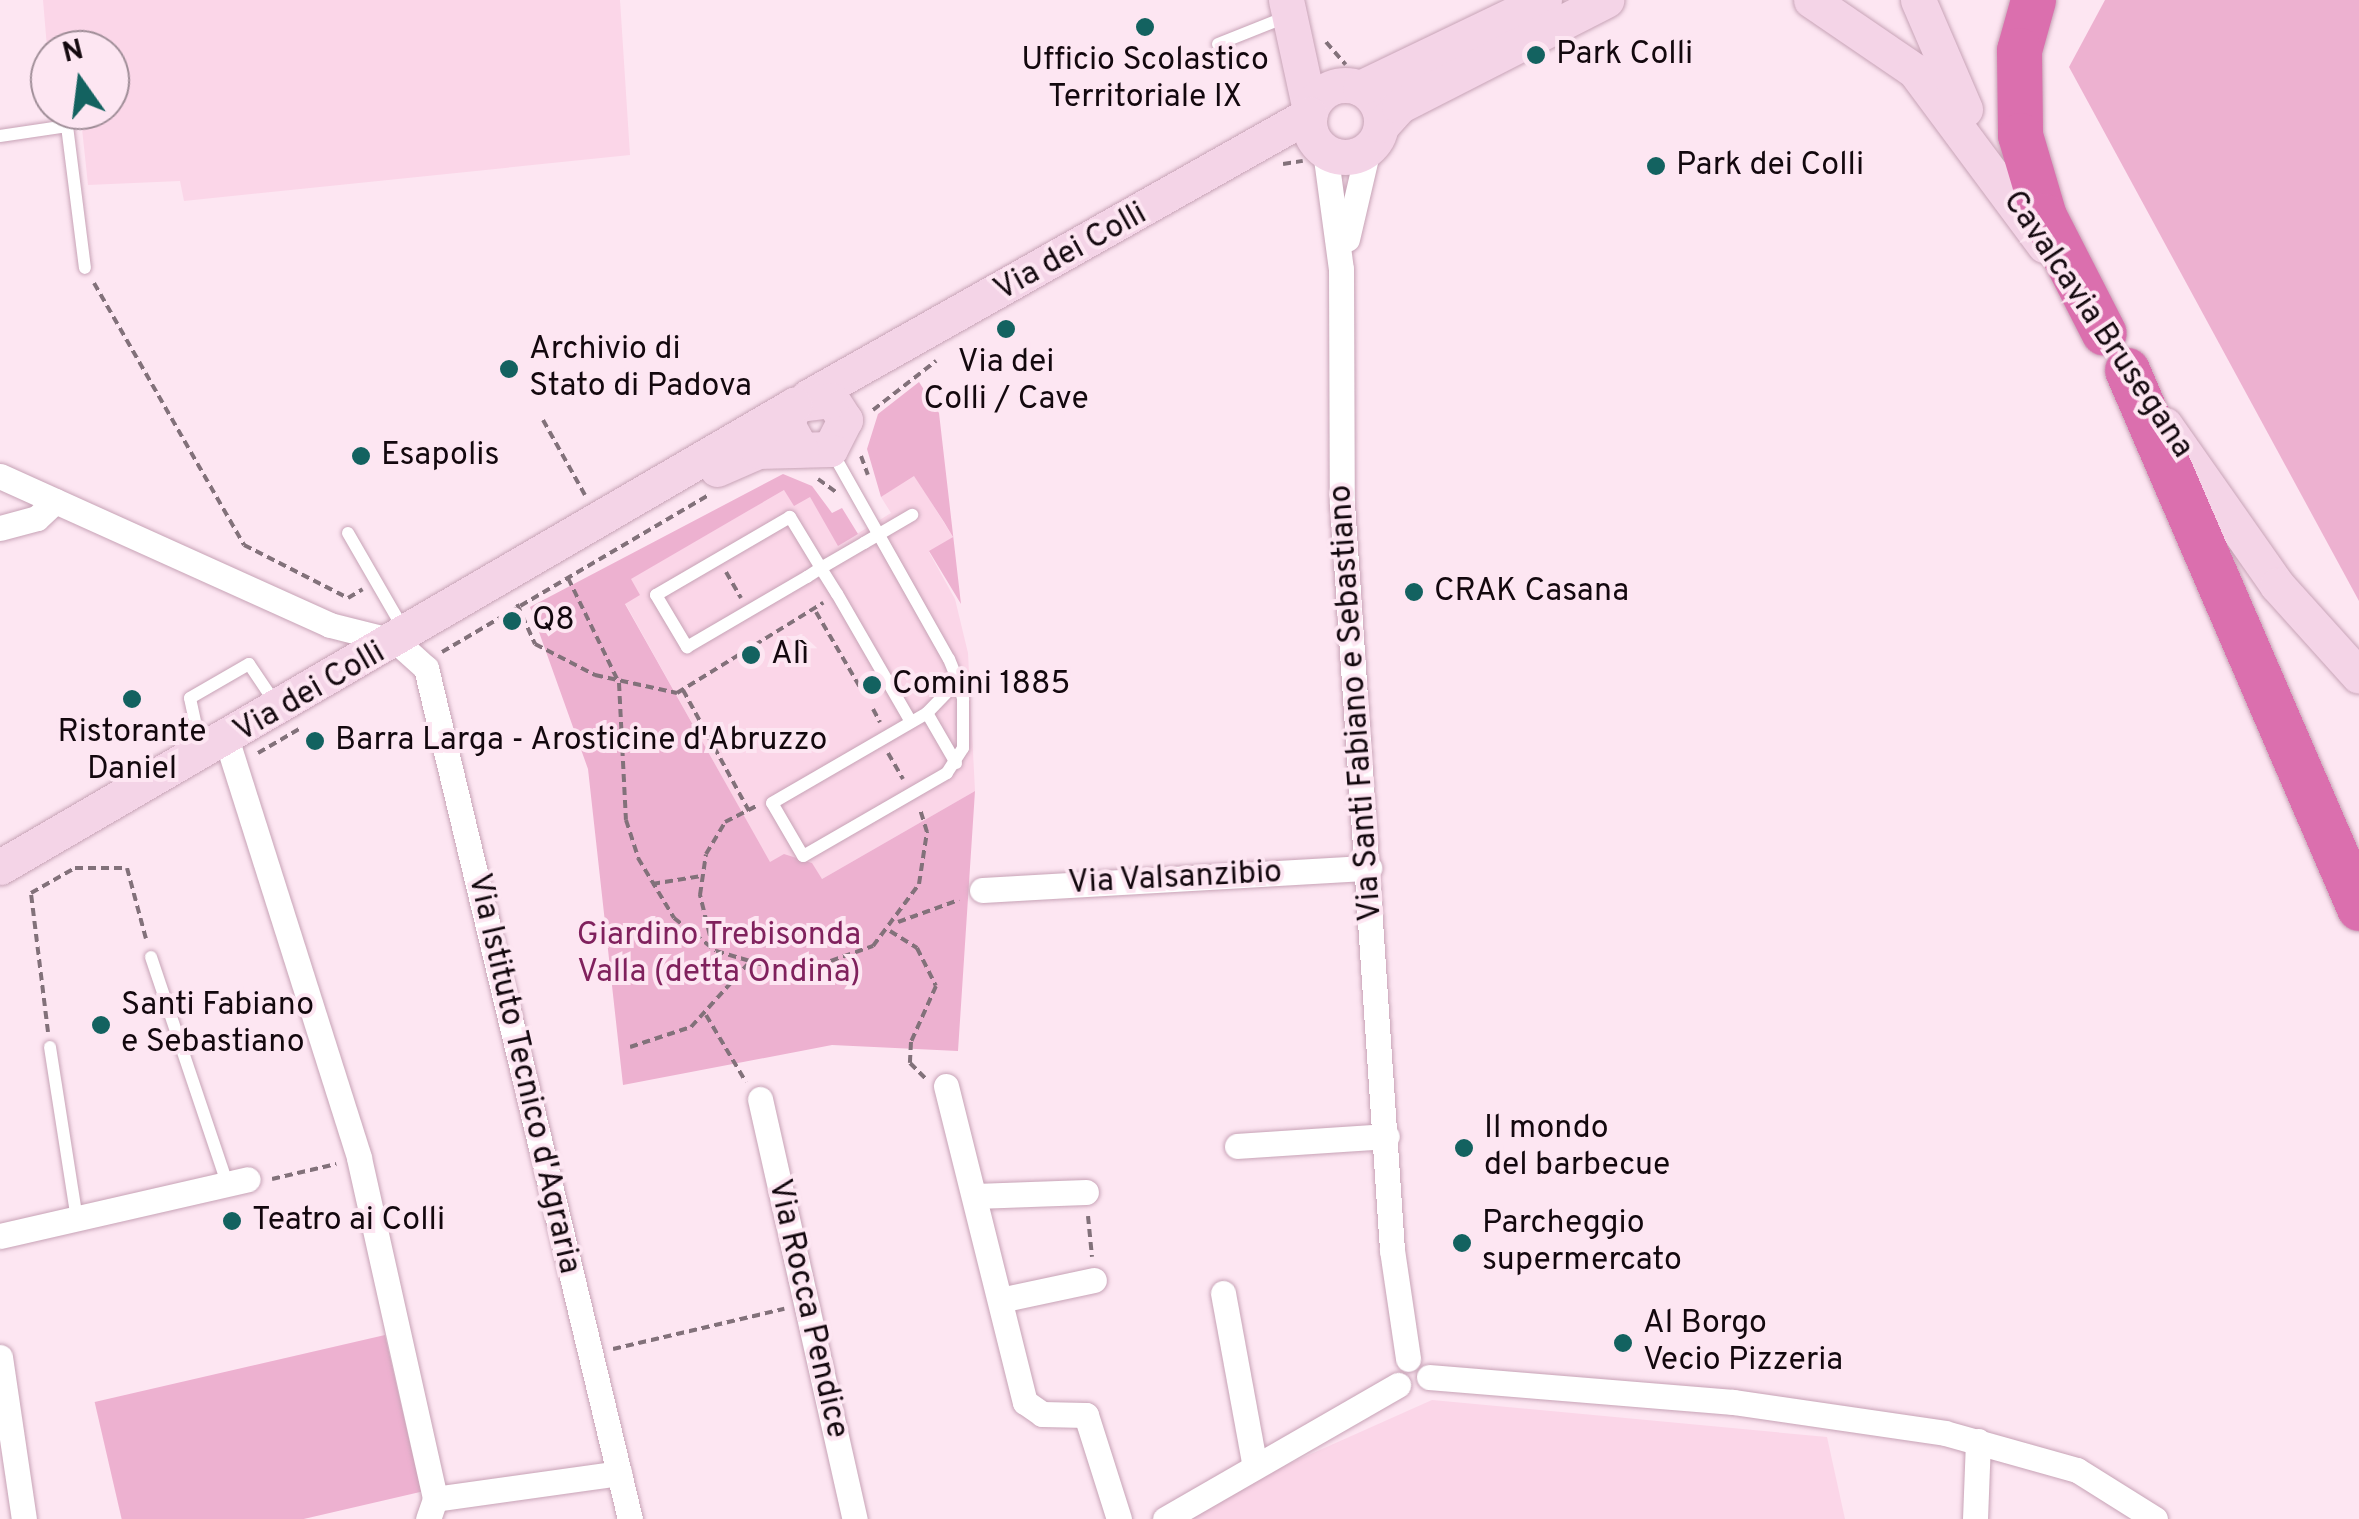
<!DOCTYPE html>
<html>
<head>
<meta charset="utf-8">
<style>
  body { margin:0 }
  #map { position:relative; width:2359px; height:1519px; overflow:hidden; background:#fde6f2; font-family:Overpass,sans-serif }
  div>[style] { position:absolute }
  .built>* { inset:0; background:#fbd6e8 }
  .green>* { inset:0; background:#edb1d0; transform-origin:0 0 }
  .path>* { height:4px; margin-top:-2px; transform-origin:0; background:repeating-linear-gradient(90deg,#82717a 0 8px,transparent 0 13px) }
  .roads { filter:drop-shadow(0 0 2px #c7a3b6) drop-shadow(0 0 2px #c7a3b6) }
  .lane>* { height:12px; margin:-6px; padding:0 6px; transform-origin:6px; border-radius:6px; background:#fff }
  .street>* { height:25px; margin:-12.5px; padding:0 12.5px; transform-origin:12.5px; border-radius:12.5px; background:#fff }
  .secondary>* { height:35px; margin:-17.5px; padding:0 17.5px; transform-origin:17.5px; border-radius:17.5px; background:#f4d4e7 }
  .secondary>.ring { margin:-17.5px; padding:0; box-sizing:content-box; background:none; border:35px solid #f4d4e7; border-radius:50% }
  .highway>* { height:45px; margin:-22.5px; padding:0 22.5px; transform-origin:22.5px; border-radius:22.5px; background:#db6fae }
  .dots>* { width:28px; height:28px; translate:-50% -50%; box-sizing:border-box; border:5px solid #fde6f2; border-radius:50% }
  span { translate:-50% -50%; white-space:nowrap; text-align:center; line-height:1.15; -webkit-text-stroke:8px #fde6f2; paint-order:stroke }
  .poi-label { font-size:32px; color:#13080e }
  .left { translate:0 -50%; text-align:left }
  .street-label { font-size:32px; color:#13080e }
  .park-label { font-size:32px; color:#80215d }
  .north { position:absolute; left:30px; top:30px; width:100px; height:100px; box-sizing:border-box; background:#fde6f2; border:2px solid #9f8d97; border-radius:50%; rotate:346deg; font-size:28px; font-weight:700; line-height:40px; text-align:center; color:#13080e }
  .north::after { content:''; display:block; margin:auto; width:35px; height:45px; background:#136260; clip-path:polygon(50% 0,100% 100%,50% 72%,0 100%) }
</style>
</head>
<body>
<div id="map">
  <div class="built">
    <i style="clip-path:polygon(43px 0,620px 0,630px 155px,184px 201px,180px 181px,88px 185px,80px 110px,110px 110px,110px 50px,50px 50px,50px 83px)"></i>
    <i style="clip-path:polygon(914px 475px,953px 537px,929px 552px,955px 599px,968px 653px,975px 791px,822px 879px,796px 863px,770px 863px,625px 603px,639px 595px,630px 579px,784px 490px,810px 497px,839px 545px,891px 513px,881px 497px)"></i>
    <i style="clip-path:polygon(1432px 1400px,1827px 1437px,1845px 1519px,1190px 1519px,1235px 1488px)"></i>
  </div>
  <div class="green">
    <i style="clip-path:polygon(2105px 0,2359px 0,2359px 601px,2069px 67px)"></i>
    <i style="clip-path:polygon(919px 382px,939px 413px,961px 604px,929px 551px,953px 537px,944px 522px,914px 476px,881px 497px,867px 449px,878px 414px)"></i>
    <i style="clip-path:polygon(783px 474px,812px 486px,832px 513px,842px 508px,858px 534px,838px 546px,810px 497px,794px 506px,784px 490px,631px 579px,640px 595px,625px 604px,770px 862px,784px 854px,812px 863px,822px 879px,975px 791px,958px 1051px,832px 1045px,623px 1085px,588px 769px,530px 607px)"></i>
    <i style="left:385px;top:1335px;width:161px;height:298px;rotate:77deg"></i>
  </div>
  <div class="path">
    <i style="left:1326px;top:42px;width:30px;rotate:49deg"></i>
    <i style="left:1283px;top:164px;width:20px;rotate:-9deg"></i>
    <i style="left:94px;top:283px;width:302px;rotate:60.2deg"></i>
    <i style="left:244px;top:545px;width:117px;rotate:27deg"></i>
    <i style="left:348px;top:598px;width:17px;rotate:-31deg"></i>
    <i style="left:873px;top:410px;width:80px;rotate:-37.9deg"></i>
    <i style="left:543px;top:420px;width:86px;rotate:60.8deg"></i>
    <i style="left:861px;top:456px;width:20px;rotate:70deg"></i>
    <i style="left:818px;top:479px;width:22px;rotate:36deg"></i>
    <i style="left:726px;top:572px;width:30px;rotate:60deg"></i>
    <i style="left:568px;top:578px;width:117px;rotate:64.1deg"></i>
    <i style="left:619px;top:683px;width:137px;rotate:87.1deg"></i>
    <i style="left:626px;top:820px;width:40px;rotate:72deg"></i>
    <i style="left:638px;top:858px;width:70px;rotate:59deg"></i>
    <i style="left:674px;top:918px;width:53px;rotate:38.2deg"></i>
    <i style="left:716px;top:951px;width:81px;rotate:16.4deg"></i>
    <i style="left:794px;top:974px;width:84px;rotate:-19.5deg"></i>
    <i style="left:873px;top:946px;width:77px;rotate:-53.4deg"></i>
    <i style="left:919px;top:884px;width:53px;rotate:-81.3deg"></i>
    <i style="left:927px;top:832px;width:24px;rotate:-107deg"></i>
    <i style="left:517px;top:604px;width:44px;rotate:65.8deg"></i>
    <i style="left:535px;top:644px;width:68px;rotate:27.3deg"></i>
    <i style="left:595px;top:675px;width:84px;rotate:12.4deg"></i>
    <i style="left:677px;top:693px;width:172px;rotate:-31.7deg"></i>
    <i style="left:816px;top:612px;width:89px;rotate:59.7deg"></i>
    <i style="left:442px;top:652px;width:310px;rotate:-30.5deg"></i>
    <i style="left:683px;top:690px;width:138px;rotate:61.4deg"></i>
    <i style="left:873px;top:709px;width:15px;rotate:62deg"></i>
    <i style="left:258px;top:753px;width:50px;rotate:-30.2deg"></i>
    <i style="left:888px;top:753px;width:30px;rotate:60deg"></i>
    <i style="left:652px;top:884px;width:50px;rotate:-9.3deg"></i>
    <i style="left:898px;top:922px;width:65px;rotate:-19.8deg"></i>
    <i style="left:890px;top:931px;width:32px;rotate:32deg"></i>
    <i style="left:917px;top:948px;width:42px;rotate:63.4deg"></i>
    <i style="left:936px;top:986px;width:61px;rotate:114.1deg"></i>
    <i style="left:911px;top:1042px;width:21px;rotate:93deg"></i>
    <i style="left:910px;top:1063px;width:23px;rotate:45deg"></i>
    <i style="left:713px;top:948px;width:55px;rotate:-103.8deg"></i>
    <i style="left:700px;top:895px;width:41px;rotate:-81.7deg"></i>
    <i style="left:706px;top:854px;width:37px;rotate:-59deg"></i>
    <i style="left:725px;top:822px;width:36px;rotate:-27deg"></i>
    <i style="left:706px;top:1015px;width:78px;rotate:59.2deg"></i>
    <i style="left:48px;top:1032px;width:140px;rotate:-97deg"></i>
    <i style="left:31px;top:893px;width:51px;rotate:-29.6deg"></i>
    <i style="left:75px;top:868px;width:52px"></i>
    <i style="left:127px;top:868px;width:73px;rotate:75deg"></i>
    <i style="left:630px;top:1047px;width:64px;rotate:-18.2deg"></i>
    <i style="left:691px;top:1027px;width:84px;rotate:-47.9deg"></i>
    <i style="left:272px;top:1179px;width:66px;rotate:-13.2deg"></i>
    <i style="left:1088px;top:1216px;width:41px;rotate:84.4deg"></i>
    <i style="left:613px;top:1349px;width:176px;rotate:-13.2deg"></i>
  </div>
  <div class="roads">
    <div class="lane">
      <i style="left:1218px;top:44px;width:73px;rotate:-21.7deg"></i>
      <i style="left:0;top:136px;width:68px;rotate:-8.5deg"></i>
      <i style="left:67px;top:126px;width:143px;rotate:82.8deg"></i>
      <i style="left:831px;top:450px;width:240px;rotate:60.6deg"></i>
      <i style="left:949px;top:659px;width:24px;rotate:68deg"></i>
      <i style="left:958px;top:681px;width:19px;rotate:74deg"></i>
      <i style="left:963px;top:699px;width:49px;rotate:90deg"></i>
      <i style="left:963px;top:748px;width:30px;rotate:123deg"></i>
      <i style="left:947px;top:773px;width:166px;rotate:150deg"></i>
      <i style="left:803px;top:856px;width:61px;rotate:-120.3deg"></i>
      <i style="left:772px;top:803px;width:179px;rotate:-30.1deg"></i>
      <i style="left:927px;top:713px;width:45px;rotate:-45.9deg"></i>
      <i style="left:348px;top:533px;width:112px;rotate:60deg"></i>
      <i style="left:927px;top:713px;width:58px;rotate:59.9deg"></i>
      <i style="left:911px;top:722px;width:148px;rotate:-120deg"></i>
      <i style="left:837px;top:594px;width:31px;rotate:-122deg"></i>
      <i style="left:821px;top:568px;width:60px;rotate:-121.3deg"></i>
      <i style="left:790px;top:517px;width:155px;rotate:149.8deg"></i>
      <i style="left:656px;top:595px;width:61px;rotate:59.2deg"></i>
      <i style="left:687px;top:647px;width:139px;rotate:-30.3deg"></i>
      <i style="left:807px;top:577px;width:17px;rotate:-33deg"></i>
      <i style="left:821px;top:568px;width:50px;rotate:-30.2deg"></i>
      <i style="left:864px;top:543px;width:56px;rotate:-30.3deg"></i>
      <i style="left:201px;top:749px;width:52px;rotate:-102.2deg"></i>
      <i style="left:190px;top:698px;width:68px;rotate:-30deg"></i>
      <i style="left:249px;top:664px;width:48px;rotate:56deg"></i>
      <i style="left:151px;top:957px;width:238px;rotate:71.4deg"></i>
      <i style="left:50px;top:1047px;width:174px;rotate:81.1deg"></i>
    </div>
    <div class="street">
      <i style="left:1325px;top:151px;width:119px;rotate:82.3deg"></i>
      <i style="left:1341px;top:269px;width:234px;rotate:89.8deg"></i>
      <i style="left:1342px;top:503px;width:749px;rotate:86.17deg"></i>
      <i style="left:1392px;top:1250px;width:110px;rotate:81.6deg"></i>
      <i style="left:1347px;top:239px;width:92px;rotate:-76.9deg"></i>
      <i style="left:0;top:476px;width:362px;rotate:24.3deg"></i>
      <i style="left:330px;top:625px;width:69px;rotate:14.2deg"></i>
      <i style="left:397px;top:642px;width:39px;rotate:42deg"></i>
      <i style="left:426px;top:668px;width:875px;rotate:76.52deg"></i>
      <i style="left:0;top:528px;width:38px;rotate:-15deg"></i>
      <i style="left:37px;top:518px;width:25px;rotate:-43deg"></i>
      <i style="left:227px;top:741px;width:437px;rotate:72.4deg"></i>
      <i style="left:359px;top:1158px;width:349px;rotate:77.4deg"></i>
      <i style="left:435px;top:1499px;width:21px;rotate:109deg"></i>
      <i style="left:982px;top:890px;width:388px;rotate:-3.3deg"></i>
      <i style="left:946px;top:1086px;width:326px;rotate:76deg"></i>
      <i style="left:1025px;top:1402px;width:21px;rotate:35deg"></i>
      <i style="left:1042px;top:1414px;width:44px;rotate:1.3deg"></i>
      <i style="left:1086px;top:1415px;width:109px;rotate:72.4deg"></i>
      <i style="left:760px;top:1099px;width:431px;rotate:77.3deg"></i>
      <i style="left:1237px;top:1146px;width:150px;rotate:-3.8deg"></i>
      <i style="left:975px;top:1196px;width:111px;rotate:-2.1deg"></i>
      <i style="left:0;top:1236px;width:254px;rotate:-12.9deg"></i>
      <i style="left:1223px;top:1293px;width:172px;rotate:79.6deg"></i>
      <i style="left:1000px;top:1300px;width:96px;rotate:-12deg"></i>
      <i style="left:0;top:1357px;width:164px;rotate:81.6deg"></i>
      <i style="left:1429px;top:1377px;width:305px;rotate:4.7deg"></i>
      <i style="left:1733px;top:1402px;width:214px;rotate:8.3deg"></i>
      <i style="left:1945px;top:1433px;width:137px;rotate:15.7deg"></i>
      <i style="left:2077px;top:1470px;width:92px;rotate:32.1deg"></i>
      <i style="left:435px;top:1499px;width:186px;rotate:-8deg"></i>
      <i style="left:1165px;top:1519px;width:269px;rotate:-29.9deg"></i>
      <i style="left:1975px;top:1519px;width:78px;rotate:-87.8deg"></i>
    </div>
    <div class="secondary">
      <i style="left:1286px;top:0;width:113px;rotate:77.7deg"></i>
      <i style="left:1811px;top:0;width:126px;rotate:34.3deg"></i>
      <i style="left:1915px;top:71px;width:217px;rotate:53.4deg"></i>
      <i style="left:1918px;top:0;width:119px;rotate:66.7deg"></i>
      <i class="ring" style="left:1309px;top:85px;width:37px;height:37px"></i>
      <i style="left:1360px;top:88px;width:204px;rotate:-25.6deg"></i>
      <i style="left:1382px;top:125px;width:25px;rotate:-48deg"></i>
      <i style="left:1399px;top:106px;width:233px;rotate:-27.1deg"></i>
      <i style="left:808px;top:397px;width:576px;rotate:-29.41deg"></i>
      <i style="left:2165px;top:425px;width:195px;rotate:55deg"></i>
      <i style="left:2277px;top:585px;width:122px;rotate:48deg"></i>
      <i style="left:717px;top:469px;width:45px;rotate:-23.7deg"></i>
      <i style="left:758px;top:451px;width:72px;rotate:-1.6deg"></i>
      <i style="left:830px;top:449px;width:33px;rotate:-63deg"></i>
      <i style="left:845px;top:420px;width:24px;rotate:-123deg"></i>
      <i style="left:832px;top:400px;width:38px;rotate:173deg"></i>
      <i style="left:794px;top:405px;width:20px;rotate:110deg"></i>
      <i style="left:787px;top:424px;width:29px;rotate:61deg"></i>
      <i style="left:0;top:867px;width:919px;rotate:-30.19deg"></i>
    </div>
    <div class="highway">
      <i style="left:2033px;top:0;width:52px;rotate:105.6deg"></i>
      <i style="left:2019px;top:50px;width:85px;rotate:89.3deg"></i>
      <i style="left:2020px;top:135px;width:84px;rotate:73.5deg"></i>
      <i style="left:2044px;top:216px;width:131px;rotate:62.9deg"></i>
      <i style="left:2127px;top:370px;width:586px;rotate:66.67deg"></i>
    </div>
  </div>
  <div class="dots">
    <i style="left:1145px;top:27px;background:#136260"></i>
    <i style="left:1536px;top:55px;background:#136260"></i>
    <i style="left:1656px;top:166px;background:#136260"></i>
    <i style="left:1006px;top:329px;background:#136260"></i>
    <i style="left:509px;top:369px;background:#136260"></i>
    <i style="left:361px;top:456px;background:#136260"></i>
    <i style="left:1414px;top:592px;background:#136260"></i>
    <i style="left:512px;top:621px;background:#136260"></i>
    <i style="left:751px;top:655px;background:#136260"></i>
    <i style="left:872px;top:685px;background:#136260"></i>
    <i style="left:132px;top:699px;background:#136260"></i>
    <i style="left:315px;top:741px;background:#136260"></i>
    <i style="left:101px;top:1025px;background:#136260"></i>
    <i style="left:1464px;top:1148px;background:#136260"></i>
    <i style="left:232px;top:1221px;background:#136260"></i>
    <i style="left:1462px;top:1243px;background:#136260"></i>
    <i style="left:1623px;top:1343px;background:#136260"></i>
  </div>
  <div class="poi-label">
    <span class="left" style="left:1556px;top:55px">Park Colli</span>
    <span style="left:1145px;top:80px">Ufficio Scolastico<br>Territoriale IX</span>
    <span class="left" style="left:1676px;top:166px">Park dei Colli</span>
    <span class="left" style="left:529px;top:369px">Archivio di<br>Stato di Padova</span>
    <span style="left:1006px;top:382px">Via dei<br>Colli / Cave</span>
    <span class="left" style="left:381px;top:456px">Esapolis</span>
    <span class="left" style="left:1434px;top:592px">CRAK Casana</span>
    <span class="left" style="left:532px;top:621px">Q8</span>
    <span class="left" style="left:771px;top:655px">Alì</span>
    <span class="left" style="left:892px;top:685px">Comini 1885</span>
    <span style="left:132px;top:752px">Ristorante<br>Daniel</span>
    <span class="left" style="left:335px;top:741px">Barra Larga - Arosticine d'Abruzzo</span>
    <span class="left" style="left:121px;top:1025px">Santi Fabiano<br>e Sebastiano</span>
    <span class="left" style="left:1484px;top:1148px">Il mondo<br>del barbecue</span>
    <span class="left" style="left:252px;top:1221px">Teatro ai Colli</span>
    <span class="left" style="left:1482px;top:1243px">Parcheggio<br>supermercato</span>
    <span class="left" style="left:1643px;top:1343px">Al Borgo<br>Vecio Pizzeria</span>
  </div>
  <div class="street-label">
    <span style="left:1071px;top:253px;rotate:-29deg">Via dei Colli</span>
    <span style="left:2097px;top:325px;rotate:56deg">Cavalcavia Brusegana</span>
    <span style="left:310px;top:693px;rotate:-30deg">Via dei Colli</span>
    <span style="left:1357px;top:703px;rotate:-94deg">Via Santi Fabiano e Sebastiano</span>
    <span style="left:1175px;top:879px;rotate:-3deg">Via Valsanzibio</span>
    <span style="left:523px;top:1074px;rotate:77deg">Via Istituto Tecnico d'Agraria</span>
    <span style="left:807px;top:1309px;rotate:77deg">Via Rocca Pendice</span>
  </div>
  <div class="park-label">
    <span style="left:719px;top:955px">Giardino Trebisonda<br>Valla (detta Ondina)</span>
  </div>
  <div class="north">N</div>
</div>
</body>
</html>
